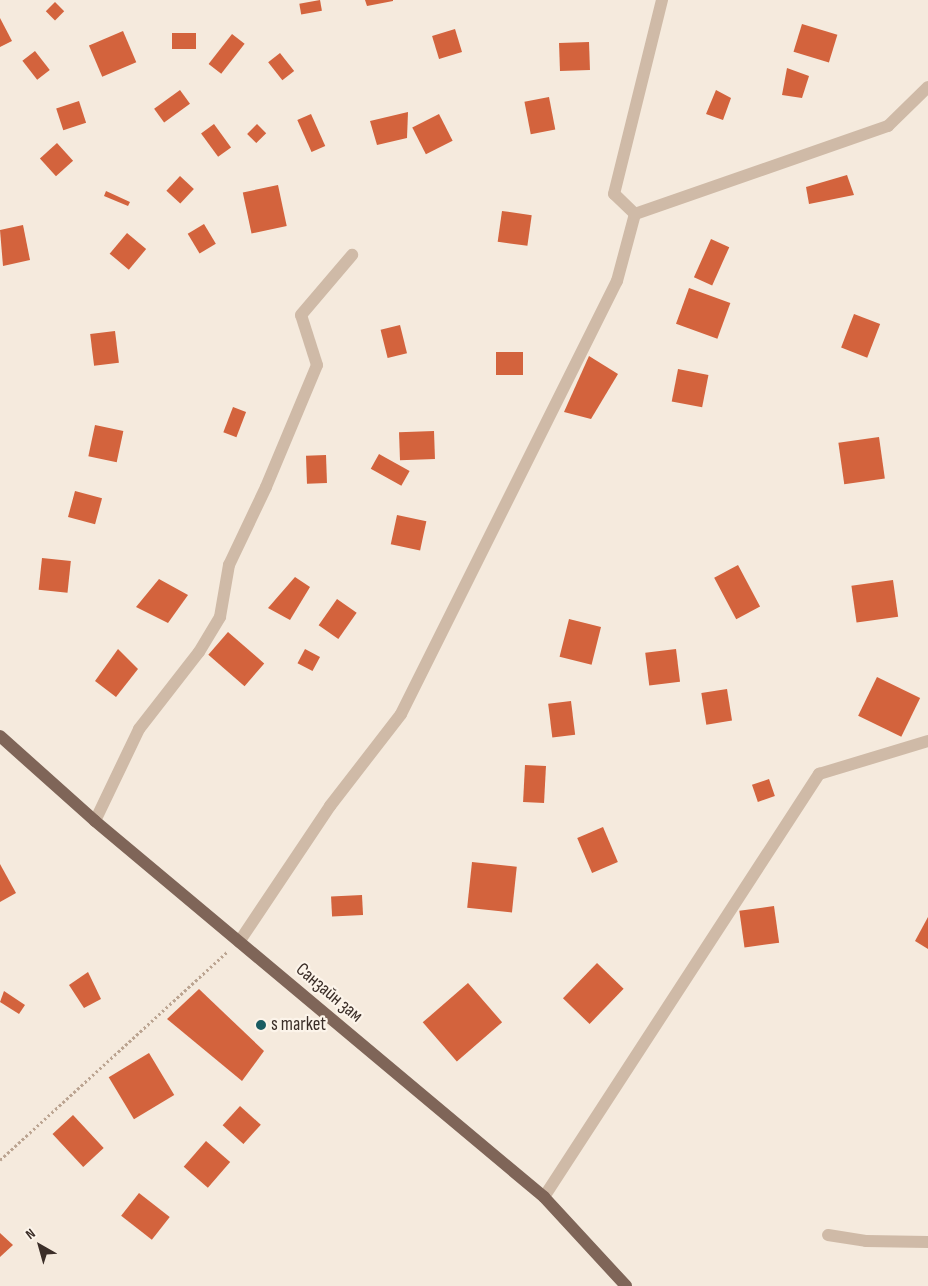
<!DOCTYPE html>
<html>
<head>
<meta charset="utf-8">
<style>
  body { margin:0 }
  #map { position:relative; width:928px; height:1286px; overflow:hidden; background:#f5eadd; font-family:"Sofia Sans Condensed",sans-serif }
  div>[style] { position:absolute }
  .building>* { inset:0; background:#d3633d; transform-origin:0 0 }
  .path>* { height:3px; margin-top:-1.5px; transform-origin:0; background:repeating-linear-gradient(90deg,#bba491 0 2.5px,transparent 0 5px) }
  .minor>* { height:12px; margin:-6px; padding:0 6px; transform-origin:6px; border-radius:6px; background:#cfbaa7 }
  .major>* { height:12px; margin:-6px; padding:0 6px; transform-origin:6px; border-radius:6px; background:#7f6558 }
  .dots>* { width:14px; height:14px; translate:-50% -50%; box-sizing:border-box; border:2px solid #fcf4ea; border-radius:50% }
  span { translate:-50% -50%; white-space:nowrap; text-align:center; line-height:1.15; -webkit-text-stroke:4.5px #fcf4ea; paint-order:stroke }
  .street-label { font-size:19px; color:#3b2e28 }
  .poi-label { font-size:19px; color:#3b2e28 }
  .left { translate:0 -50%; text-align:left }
  .north { position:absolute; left:15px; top:1221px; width:50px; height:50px; -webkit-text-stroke:4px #fcf4ea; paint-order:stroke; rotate:322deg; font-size:14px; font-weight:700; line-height:20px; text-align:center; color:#3b2e28 }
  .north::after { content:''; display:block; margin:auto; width:18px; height:22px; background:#3b2e28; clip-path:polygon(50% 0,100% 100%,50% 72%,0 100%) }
</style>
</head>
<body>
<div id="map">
  <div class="building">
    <i style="left:320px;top:0;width:11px;height:21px;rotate:80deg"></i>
    <i style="clip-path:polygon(365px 0,393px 0,393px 1px,367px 6px)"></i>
    <i style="left:55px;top:2px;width:13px;height:13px;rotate:45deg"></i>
    <i style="clip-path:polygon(0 18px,12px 41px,0 47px)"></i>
    <i style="left:802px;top:24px;width:37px;height:29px;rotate:17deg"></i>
    <i style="left:455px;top:29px;width:24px;height:24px;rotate:73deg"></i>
    <i style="left:123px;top:31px;width:34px;height:37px;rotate:67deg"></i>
    <i style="left:172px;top:33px;width:24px;height:16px"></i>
    <i style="left:232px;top:34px;width:16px;height:38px;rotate:38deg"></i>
    <i style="left:589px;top:42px;width:28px;height:30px;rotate:88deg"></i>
    <i style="left:35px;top:51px;width:24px;height:16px;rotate:52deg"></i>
    <i style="left:280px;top:53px;width:23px;height:15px;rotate:52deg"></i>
    <i style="clip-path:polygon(787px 68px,809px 76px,802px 98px,782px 95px)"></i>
    <i style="left:180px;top:90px;width:17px;height:32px;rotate:54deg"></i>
    <i style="clip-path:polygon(716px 90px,731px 98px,723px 120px,706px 114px)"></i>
    <i style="left:549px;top:97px;width:33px;height:25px;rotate:79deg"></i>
    <i style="left:79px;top:101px;width:23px;height:24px;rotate:72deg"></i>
    <i style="clip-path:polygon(408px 112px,407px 138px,377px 145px,370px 121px)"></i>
    <i style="left:311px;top:114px;width:35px;height:15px;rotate:66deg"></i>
    <i style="left:439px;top:114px;width:30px;height:30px;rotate:63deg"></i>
    <i style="left:214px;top:124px;width:29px;height:16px;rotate:54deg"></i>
    <i style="left:257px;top:124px;width:13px;height:14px;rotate:45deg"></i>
    <i style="left:57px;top:143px;width:24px;height:23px;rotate:48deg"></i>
    <i style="clip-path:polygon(847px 175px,854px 195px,809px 204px,806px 187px)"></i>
    <i style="left:180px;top:176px;width:19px;height:20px;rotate:43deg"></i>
    <i style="left:278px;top:185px;width:42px;height:36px;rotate:78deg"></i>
    <i style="clip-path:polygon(106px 191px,130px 202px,128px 206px,104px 196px)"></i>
    <i style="left:502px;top:211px;width:30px;height:31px;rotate:8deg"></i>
    <i style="left:204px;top:224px;width:23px;height:19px;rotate:59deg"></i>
    <i style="clip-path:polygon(23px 225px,30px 260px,3px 266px,0 230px)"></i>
    <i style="left:127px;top:233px;width:25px;height:27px;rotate:40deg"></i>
    <i style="left:711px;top:239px;width:20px;height:42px;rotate:24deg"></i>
    <i style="left:689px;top:288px;width:44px;height:38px;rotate:20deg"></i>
    <i style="left:854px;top:314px;width:28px;height:36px;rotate:21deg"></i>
    <i style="left:400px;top:325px;width:29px;height:20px;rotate:76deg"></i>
    <i style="left:115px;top:331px;width:32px;height:25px;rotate:83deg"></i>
    <i style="left:496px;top:352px;width:27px;height:23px"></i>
    <i style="clip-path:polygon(589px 356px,618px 374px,591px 419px,564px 412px)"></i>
    <i style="left:678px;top:369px;width:31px;height:33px;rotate:11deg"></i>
    <i style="left:233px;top:407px;width:14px;height:27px;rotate:21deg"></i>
    <i style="left:95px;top:425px;width:29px;height:32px;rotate:12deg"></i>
    <i style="left:434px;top:431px;width:28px;height:35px;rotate:88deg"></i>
    <i style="left:879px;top:437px;width:42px;height:41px;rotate:82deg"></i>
    <i style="left:379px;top:454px;width:35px;height:17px;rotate:29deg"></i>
    <i style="left:326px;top:455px;width:28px;height:20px;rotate:88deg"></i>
    <i style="left:75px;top:491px;width:28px;height:27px;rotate:15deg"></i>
    <i style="left:397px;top:515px;width:30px;height:30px;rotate:12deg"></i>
    <i style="left:42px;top:558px;width:29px;height:32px;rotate:6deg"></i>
    <i style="left:738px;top:565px;width:47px;height:27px;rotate:62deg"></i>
    <i style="clip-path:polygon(295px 577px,310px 587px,290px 620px,268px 608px)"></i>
    <i style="clip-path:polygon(159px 579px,188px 595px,168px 623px,136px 607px)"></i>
    <i style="left:893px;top:580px;width:37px;height:42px;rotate:82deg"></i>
    <i style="left:337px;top:599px;width:24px;height:32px;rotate:35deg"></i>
    <i style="left:569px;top:619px;width:33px;height:39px;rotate:14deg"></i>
    <i style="left:228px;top:632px;width:48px;height:30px;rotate:41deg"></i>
    <i style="clip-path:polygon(118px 649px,138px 669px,116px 697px,95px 681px)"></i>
    <i style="left:305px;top:649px;width:17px;height:16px;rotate:28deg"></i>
    <i style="left:676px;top:649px;width:33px;height:31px;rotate:83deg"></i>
    <i style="left:877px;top:677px;width:48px;height:43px;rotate:26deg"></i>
    <i style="left:727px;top:689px;width:32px;height:26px;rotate:81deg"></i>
    <i style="left:571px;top:701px;width:34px;height:23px;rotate:83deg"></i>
    <i style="left:525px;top:765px;width:21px;height:37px;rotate:3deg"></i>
    <i style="left:769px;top:779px;width:18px;height:18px;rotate:71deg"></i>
    <i style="left:603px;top:827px;width:38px;height:28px;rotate:67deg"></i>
    <i style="left:472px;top:862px;width:45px;height:46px;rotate:6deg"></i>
    <i style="clip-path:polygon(0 864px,16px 893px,0 902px)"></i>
    <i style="left:362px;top:895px;width:20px;height:31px;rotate:87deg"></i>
    <i style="left:774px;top:906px;width:37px;height:35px;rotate:82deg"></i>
    <i style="clip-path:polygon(928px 917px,928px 949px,915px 941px)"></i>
    <i style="left:597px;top:963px;width:37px;height:49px;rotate:44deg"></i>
    <i style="clip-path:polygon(88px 972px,101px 999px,84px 1008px,69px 985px)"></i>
    <i style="left:468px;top:983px;width:52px;height:60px;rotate:49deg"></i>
    <i style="clip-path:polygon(199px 989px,264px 1051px,242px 1081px,167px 1019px)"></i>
    <i style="clip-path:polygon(4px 991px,25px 1005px,19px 1014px,0 1002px)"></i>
    <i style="left:149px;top:1053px;width:49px;height:47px;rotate:59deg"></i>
    <i style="left:240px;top:1106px;width:28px;height:26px;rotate:42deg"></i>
    <i style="left:73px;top:1115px;width:45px;height:28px;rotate:47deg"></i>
    <i style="left:206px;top:1141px;width:32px;height:34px;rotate:41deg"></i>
    <i style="left:139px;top:1193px;width:39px;height:29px;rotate:38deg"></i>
    <i style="clip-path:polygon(0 1233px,13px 1245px,0 1257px)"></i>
  </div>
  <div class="path">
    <i style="left:0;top:1160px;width:308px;rotate:-42.5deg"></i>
  </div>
  <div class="minor">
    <i style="left:635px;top:214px;width:29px;rotate:-136deg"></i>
    <i style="left:614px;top:194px;width:200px;rotate:-76.1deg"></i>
    <i style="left:95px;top:821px;width:102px;rotate:-64.4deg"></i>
    <i style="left:139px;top:729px;width:98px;rotate:-52.1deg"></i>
    <i style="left:199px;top:652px;width:41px;rotate:-59deg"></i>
    <i style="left:220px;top:617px;width:53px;rotate:-80.2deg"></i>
    <i style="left:229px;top:565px;width:86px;rotate:-64.6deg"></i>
    <i style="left:266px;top:487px;width:132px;rotate:-67.3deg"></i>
    <i style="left:317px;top:365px;width:52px;rotate:-107.7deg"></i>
    <i style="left:301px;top:315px;width:79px;rotate:-49.6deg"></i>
    <i style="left:239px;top:942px;width:164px;rotate:-56.2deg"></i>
    <i style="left:330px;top:806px;width:116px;rotate:-52.3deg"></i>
    <i style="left:401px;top:714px;width:484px;rotate:-63.5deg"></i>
    <i style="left:617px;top:281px;width:69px;rotate:-75deg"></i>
    <i style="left:635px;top:214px;width:268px;rotate:-19.2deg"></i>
    <i style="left:888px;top:126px;width:56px;rotate:-44.3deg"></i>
    <i style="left:544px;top:1197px;width:505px;rotate:-56.97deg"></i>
    <i style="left:819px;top:774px;width:114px;rotate:-16.8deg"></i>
    <i style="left:828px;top:1235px;width:38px;rotate:9deg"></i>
    <i style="left:866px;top:1241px;width:62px;rotate:0.9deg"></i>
  </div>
  <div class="major">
    <i style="left:0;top:736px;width:127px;rotate:41.8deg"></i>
    <i style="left:95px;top:821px;width:586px;rotate:39.94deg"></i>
    <i style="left:544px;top:1197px;width:121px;rotate:47.3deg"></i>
  </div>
  <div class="dots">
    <i style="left:261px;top:1025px;background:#195c62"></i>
  </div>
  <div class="street-label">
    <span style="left:329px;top:993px;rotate:40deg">Санзайн зам</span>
  </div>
  <div class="poi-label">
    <span class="left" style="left:271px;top:1025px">s market</span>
  </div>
  <div class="north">N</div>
</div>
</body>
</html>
